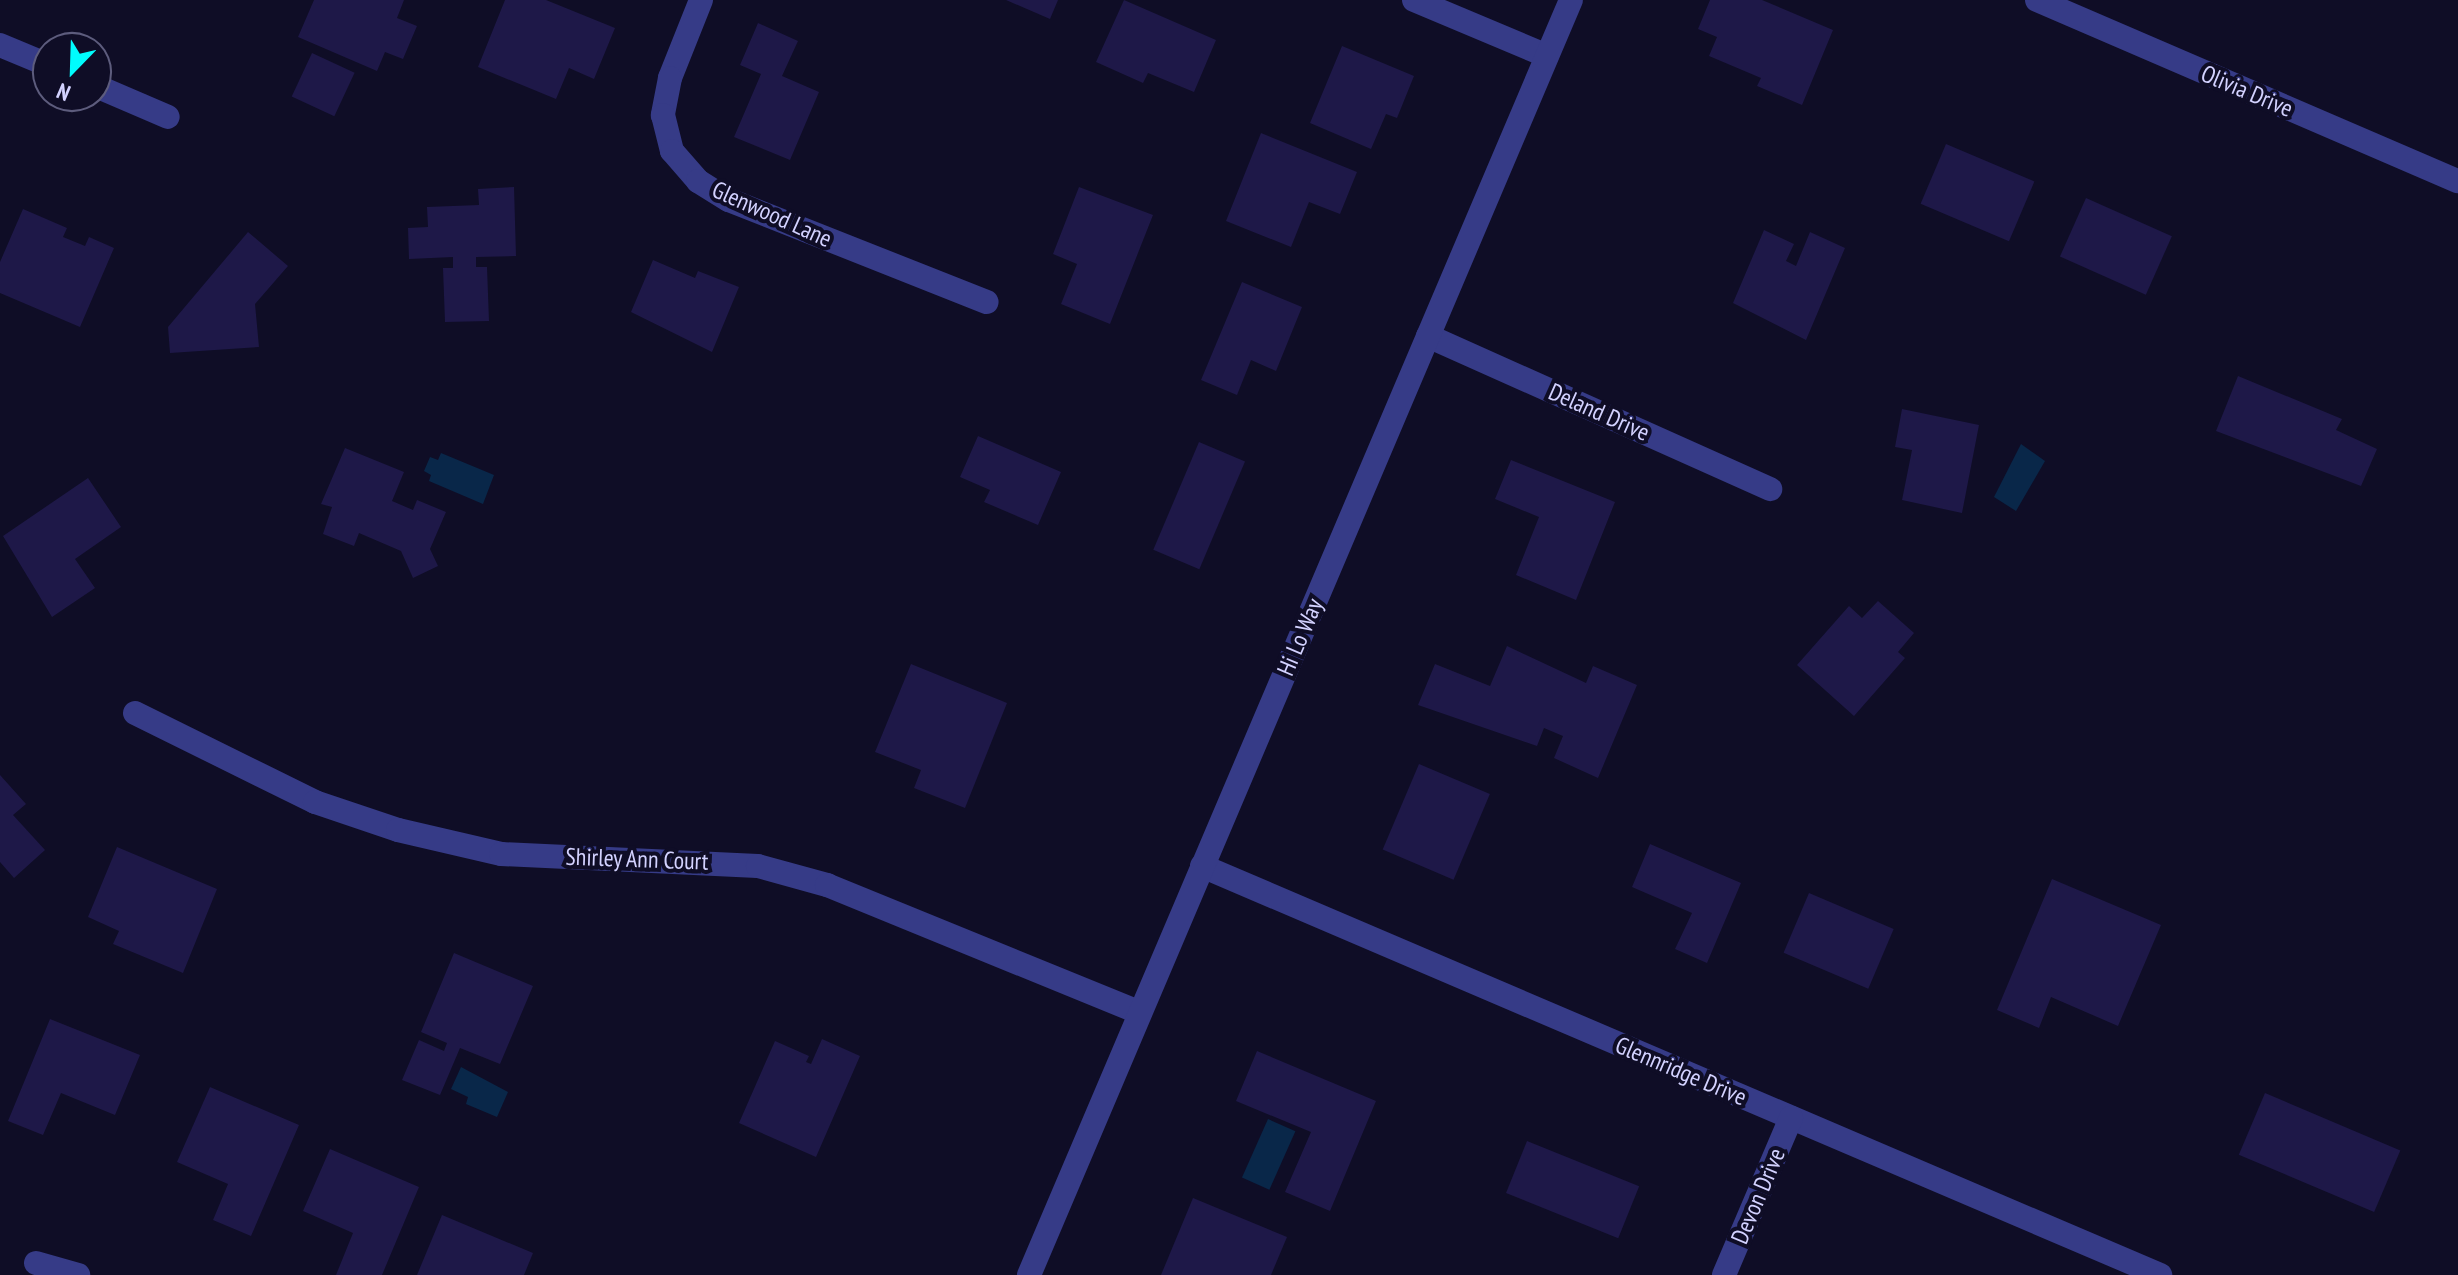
<!DOCTYPE html>
<html>
<head>
<meta charset="utf-8">
<style>
  body { margin:0 }
  #map { position:relative; width:2458px; height:1275px; overflow:hidden; background:#0f0d26; font-family:"PT Sans Narrow",sans-serif }
  div>[style] { position:absolute }
  .water>* { inset:0; background:#092749; transform-origin:0 0 }
  .building>* { inset:0; background:#1e1848; transform-origin:0 0 }
  .street>* { height:24px; margin:-12px; padding:0 12px; transform-origin:12px; border-radius:12px; background:#363b87 }
  span { translate:-50% -50%; white-space:nowrap; text-align:center; line-height:1.15; -webkit-text-stroke:8px #0f0d26; paint-order:stroke }
  .street-label { font-size:24px; color:#d3d2ff }
  .north { position:absolute; left:32px; top:32px; width:80px; height:80px; box-sizing:border-box; background:#0f0d26; border:2px solid #5d5c7d; border-radius:50%; rotate:203deg; font-size:22px; font-weight:700; line-height:32px; text-align:center; color:#d3d2ff }
  .north::after { content:''; display:block; margin:auto; width:28px; height:36px; background:#00fcfd; clip-path:polygon(50% 0,100% 100%,50% 72%,0 100%) }
</style>
</head>
<body>
<div id="map">
  <div class="water">
    <i style="clip-path:polygon(2021px 444px,2045px 461px,2016px 511px,1994px 497px)"></i>
    <i style="clip-path:polygon(441px 453px,494px 475px,483px 504px,429px 481px,431px 475px,424px 471px,430px 457px,438px 460px)"></i>
    <i style="clip-path:polygon(461px 1067px,508px 1092px,497px 1117px,466px 1104px,468px 1097px,451px 1089px)"></i>
    <i style="left:1268px;top:1119px;width:30px;height:64px;rotate:24deg"></i>
  </div>
  <div class="building">
    <i style="clip-path:polygon(314px 0,404px 0,397px 18px,417px 26px,403px 59px,385px 52px,377px 71px,298px 37px)"></i>
    <i style="clip-path:polygon(505px 0,546px 0,615px 28px,594px 79px,569px 68px,556px 99px,478px 67px)"></i>
    <i style="clip-path:polygon(1006px 0,1058px 0,1050px 19px)"></i>
    <i style="clip-path:polygon(1124px 0,1216px 40px,1194px 92px,1148px 73px,1143px 83px,1096px 62px)"></i>
    <i style="clip-path:polygon(1710px 0,1762px 0,1833px 30px,1802px 105px,1757px 86px,1761px 78px,1709px 56px,1717px 37px,1698px 29px)"></i>
    <i style="clip-path:polygon(758px 23px,798px 41px,782px 76px,819px 92px,790px 160px,734px 137px,761px 74px,740px 65px)"></i>
    <i style="clip-path:polygon(1342px 46px,1414px 76px,1397px 118px,1386px 114px,1371px 149px,1310px 123px)"></i>
    <i style="left:312px;top:53px;width:47px;height:48px;rotate:25deg"></i>
    <i style="clip-path:polygon(1261px 133px,1357px 172px,1340px 214px,1309px 202px,1291px 247px,1226px 221px)"></i>
    <i style="left:1946px;top:144px;width:96px;height:65px;rotate:23deg"></i>
    <i style="clip-path:polygon(514px 187px,516px 256px,476px 257px,476px 267px,487px 267px,489px 321px,445px 322px,443px 268px,453px 268px,453px 257px,409px 259px,408px 228px,428px 227px,427px 207px,479px 205px,478px 189px)"></i>
    <i style="clip-path:polygon(1079px 187px,1153px 215px,1110px 324px,1061px 304px,1077px 264px,1053px 254px)"></i>
    <i style="left:2086px;top:198px;width:94px;height:64px;rotate:24deg"></i>
    <i style="clip-path:polygon(23px 209px,67px 228px,63px 237px,85px 246px,89px 237px,114px 248px,80px 327px,0 293px,0 262px)"></i>
    <i style="clip-path:polygon(1764px 230px,1794px 244px,1786px 261px,1796px 266px,1810px 232px,1845px 248px,1806px 340px,1733px 303px)"></i>
    <i style="clip-path:polygon(248px 232px,288px 266px,255px 304px,259px 347px,170px 353px,168px 327px)"></i>
    <i style="clip-path:polygon(653px 260px,695px 278px,698px 271px,739px 287px,712px 352px,631px 312px)"></i>
    <i style="clip-path:polygon(1242px 282px,1302px 307px,1276px 371px,1251px 360px,1237px 395px,1201px 380px)"></i>
    <i style="clip-path:polygon(2238px 376px,2342px 419px,2336px 430px,2377px 449px,2361px 486px,2216px 431px)"></i>
    <i style="clip-path:polygon(1902px 409px,1979px 425px,1962px 513px,1902px 500px,1912px 450px,1895px 447px)"></i>
    <i style="clip-path:polygon(978px 436px,1061px 472px,1038px 525px,984px 502px,990px 490px,960px 477px)"></i>
    <i style="left:1199px;top:442px;width:50px;height:117px;rotate:23deg"></i>
    <i style="clip-path:polygon(345px 448px,404px 472px,392px 501px,413px 510px,417px 500px,446px 512px,430px 549px,438px 566px,413px 578px,401px 551px,359px 533px,354px 546px,323px 534px,332px 507px,321px 504px)"></i>
    <i style="clip-path:polygon(1511px 460px,1615px 502px,1576px 600px,1516px 575px,1539px 517px,1495px 499px)"></i>
    <i style="clip-path:polygon(88px 478px,121px 527px,75px 559px,95px 588px,52px 617px,3px 536px)"></i>
    <i style="clip-path:polygon(1878px 601px,1914px 633px,1898px 652px,1905px 658px,1854px 716px,1797px 665px,1849px 606px,1862px 618px)"></i>
    <i style="clip-path:polygon(1507px 646px,1586px 683px,1593px 666px,1637px 685px,1598px 778px,1554px 758px,1563px 736px,1544px 728px,1537px 746px,1418px 705px,1435px 664px,1490px 686px)"></i>
    <i style="clip-path:polygon(911px 664px,1007px 703px,965px 808px,914px 788px,921px 770px,875px 752px)"></i>
    <i style="left:1419px;top:764px;width:77px;height:93px;rotate:23deg"></i>
    <i style="clip-path:polygon(0 775px,26px 804px,13px 815px,45px 850px,14px 878px,0 862px)"></i>
    <i style="clip-path:polygon(1650px 844px,1741px 883px,1707px 963px,1675px 949px,1692px 913px,1632px 887px)"></i>
    <i style="clip-path:polygon(117px 847px,217px 889px,183px 973px,113px 944px,119px 931px,88px 917px)"></i>
    <i style="clip-path:polygon(2052px 879px,2161px 925px,2118px 1026px,2051px 997px,2039px 1028px,1997px 1010px)"></i>
    <i style="left:1809px;top:893px;width:92px;height:65px;rotate:23deg"></i>
    <i style="clip-path:polygon(454px 953px,533px 986px,500px 1064px,460px 1048px,440px 1095px,402px 1080px,419px 1040px,444px 1051px,447px 1043px,421px 1032px)"></i>
    <i style="clip-path:polygon(50px 1019px,140px 1055px,115px 1115px,61px 1093px,43px 1135px,8px 1121px)"></i>
    <i style="clip-path:polygon(822px 1039px,860px 1056px,816px 1157px,739px 1123px,775px 1041px,809px 1056px,806px 1062px,811px 1064px)"></i>
    <i style="clip-path:polygon(1257px 1051px,1376px 1101px,1330px 1211px,1285px 1192px,1311px 1132px,1236px 1101px)"></i>
    <i style="clip-path:polygon(210px 1087px,299px 1125px,251px 1236px,213px 1220px,228px 1184px,177px 1162px)"></i>
    <i style="left:2265px;top:1093px;width:147px;height:67px;rotate:23deg"></i>
    <i style="left:1527px;top:1141px;width:121px;height:56px;rotate:22deg"></i>
    <i style="clip-path:polygon(330px 1149px,419px 1187px,382px 1275px,336px 1275px,353px 1233px,303px 1211px)"></i>
    <i style="clip-path:polygon(1193px 1198px,1287px 1237px,1271px 1275px,1161px 1275px)"></i>
    <i style="clip-path:polygon(442px 1215px,533px 1253px,524px 1275px,417px 1275px)"></i>
  </div>
  <div class="street">
    <i style="left:701px;top:0;width:84px;rotate:111.7deg"></i>
    <i style="left:670px;top:78px;width:38px;rotate:101deg"></i>
    <i style="left:663px;top:115px;width:37px;rotate:76deg"></i>
    <i style="left:672px;top:151px;width:40px;rotate:49deg"></i>
    <i style="left:698px;top:181px;width:36px;rotate:32deg"></i>
    <i style="left:729px;top:200px;width:277px;rotate:21.6deg"></i>
    <i style="left:1414px;top:0;width:144px;rotate:22.8deg"></i>
    <i style="left:2037px;top:0;width:458px;rotate:23.3deg"></i>
    <i style="left:0;top:45px;width:52px;rotate:22.6deg"></i>
    <i style="left:96px;top:86px;width:78px;rotate:23.3deg"></i>
    <i style="left:1428px;top:336px;width:375px;rotate:24.1deg"></i>
    <i style="left:135px;top:713px;width:201px;rotate:26.3deg"></i>
    <i style="left:315px;top:802px;width:88px;rotate:18.6deg"></i>
    <i style="left:398px;top:830px;width:106px;rotate:13.1deg"></i>
    <i style="left:501px;top:854px;width:257px;rotate:2.7deg"></i>
    <i style="left:758px;top:866px;width:72px;rotate:15.4deg"></i>
    <i style="left:827px;top:885px;width:338px;rotate:22.2deg"></i>
    <i style="left:1202px;top:866px;width:1042px;rotate:23.12deg"></i>
    <i style="left:36px;top:1263px;width:44px;rotate:15.9deg"></i>
    <i style="left:1029px;top:1275px;width:1385px;rotate:-66.97deg"></i>
    <i style="left:1724px;top:1275px;width:171px;rotate:-66.9deg"></i>
  </div>
  <div class="street-label">
    <span style="left:2247px;top:91px;rotate:23deg">Olivia Drive</span>
    <span style="left:772px;top:214px;rotate:24deg">Glenwood Lane</span>
    <span style="left:1599px;top:412px;rotate:24deg">Deland Drive</span>
    <span style="left:1300px;top:637px;rotate:-67deg">Hi Lo Way</span>
    <span style="left:637px;top:859px;rotate:2deg">Shirley Ann Court</span>
    <span style="left:1681px;top:1071px;rotate:23deg">Glennridge Drive</span>
    <span style="left:1758px;top:1196px;rotate:-67deg">Devon Drive</span>
  </div>
  <div class="north">N</div>
</div>
</body>
</html>
